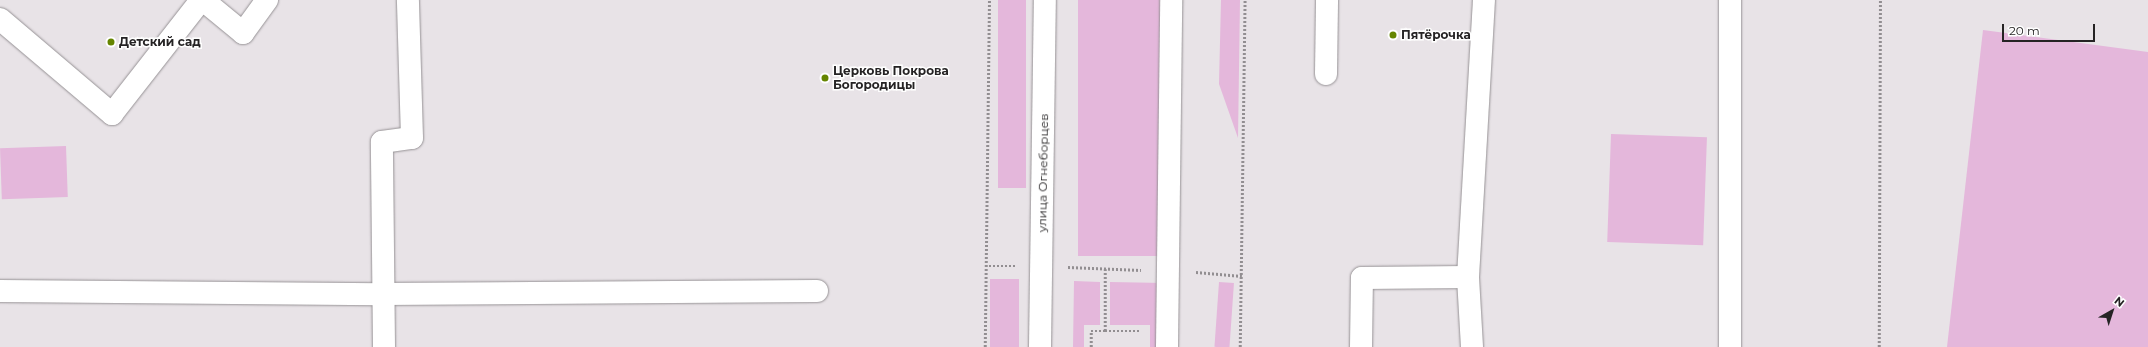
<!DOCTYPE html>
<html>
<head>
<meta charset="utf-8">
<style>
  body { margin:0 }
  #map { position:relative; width:2148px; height:347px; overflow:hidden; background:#e8e3e7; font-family:Montserrat,sans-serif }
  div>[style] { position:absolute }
  .green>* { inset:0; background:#e4b7db; transform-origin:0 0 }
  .path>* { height:2.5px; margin-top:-1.25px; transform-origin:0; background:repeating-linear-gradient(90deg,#928e91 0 2px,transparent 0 4px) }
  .roads { filter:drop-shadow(0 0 1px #969295) drop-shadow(0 0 1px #969295) }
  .minor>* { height:22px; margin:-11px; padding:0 11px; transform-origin:11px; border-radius:11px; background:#fff }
  .major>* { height:22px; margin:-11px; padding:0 11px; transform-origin:11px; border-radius:11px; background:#fff }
  .dots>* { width:11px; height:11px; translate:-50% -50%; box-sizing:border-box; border:2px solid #fff; border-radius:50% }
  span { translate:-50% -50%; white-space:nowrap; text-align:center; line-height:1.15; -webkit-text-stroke:3px #fff; paint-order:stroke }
  .poi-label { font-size:12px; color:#252324; font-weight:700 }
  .left { translate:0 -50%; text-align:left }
  .street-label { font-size:12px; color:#252324 }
  .north { position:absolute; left:2092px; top:291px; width:40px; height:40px; -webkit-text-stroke:3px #fff; paint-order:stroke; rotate:39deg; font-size:11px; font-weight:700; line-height:16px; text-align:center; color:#252324 }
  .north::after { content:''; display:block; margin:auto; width:14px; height:18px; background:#252324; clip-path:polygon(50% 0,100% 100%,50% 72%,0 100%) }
  .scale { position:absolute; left:2002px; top:24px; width:93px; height:18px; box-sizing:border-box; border:2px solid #252324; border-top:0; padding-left:5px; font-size:12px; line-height:14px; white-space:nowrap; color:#252324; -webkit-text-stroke:3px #fff; paint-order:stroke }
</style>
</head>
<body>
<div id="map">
  <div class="green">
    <i style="left:998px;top:0;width:28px;height:188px"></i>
    <i style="left:1078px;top:0;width:89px;height:256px"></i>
    <i style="clip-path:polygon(1221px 0,1240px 0,1238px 138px,1219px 84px)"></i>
    <i style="clip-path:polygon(1983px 30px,2148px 52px,2148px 347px,1947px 347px)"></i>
    <i style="left:1611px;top:134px;width:96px;height:108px;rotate:2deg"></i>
    <i style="left:66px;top:146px;width:51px;height:66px;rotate:88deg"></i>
    <i style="left:990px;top:279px;width:29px;height:68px"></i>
    <i style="clip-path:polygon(1074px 281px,1100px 282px,1100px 325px,1084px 325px,1084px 347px,1073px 347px)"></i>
    <i style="clip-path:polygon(1110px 282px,1165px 283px,1165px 347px,1150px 347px,1150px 325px,1110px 325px)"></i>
    <i style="left:1219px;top:282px;width:15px;height:65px;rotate:4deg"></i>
  </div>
  <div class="path">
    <i style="left:985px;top:266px;width:30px"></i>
    <i style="left:1068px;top:267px;width:73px;rotate:2.4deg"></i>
    <i style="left:1196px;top:272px;width:46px;rotate:5deg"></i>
    <i style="left:1105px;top:331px;width:35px"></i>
    <i style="left:985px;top:347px;width:347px;rotate:-89.3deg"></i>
    <i style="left:1091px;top:347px;width:16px;rotate:-90deg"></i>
    <i style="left:1091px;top:331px;width:14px"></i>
    <i style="left:1105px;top:331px;width:62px;rotate:-90deg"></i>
    <i style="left:1240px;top:347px;width:347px;rotate:-89.2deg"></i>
    <i style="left:1879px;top:347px;width:347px;rotate:-89.8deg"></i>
  </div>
  <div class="roads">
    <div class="minor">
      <i style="left:203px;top:0;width:52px;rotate:39.5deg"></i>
      <i style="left:243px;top:33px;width:41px;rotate:-54deg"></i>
      <i style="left:1730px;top:0;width:347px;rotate:90deg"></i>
      <i style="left:0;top:19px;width:147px;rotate:40.3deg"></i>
      <i style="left:112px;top:114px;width:145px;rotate:-52deg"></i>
      <i style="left:1326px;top:74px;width:74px;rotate:-89.2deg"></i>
      <i style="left:0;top:291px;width:381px;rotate:0.5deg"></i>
      <i style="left:381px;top:294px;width:436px;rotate:-0.4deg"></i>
      <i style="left:384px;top:347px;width:205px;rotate:-90.6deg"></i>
      <i style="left:382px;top:142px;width:30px;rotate:-8deg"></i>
      <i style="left:412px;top:138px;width:138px;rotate:-91.7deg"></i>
      <i style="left:1361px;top:347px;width:69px;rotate:-89.2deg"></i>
      <i style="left:1362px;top:278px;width:106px;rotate:-0.5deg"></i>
      <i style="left:1472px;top:347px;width:70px;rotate:-93.3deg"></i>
      <i style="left:1468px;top:277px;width:277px;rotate:-86.7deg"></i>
    </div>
    <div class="major">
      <i style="left:1040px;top:347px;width:347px;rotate:-89.2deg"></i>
      <i style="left:1167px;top:347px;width:347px;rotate:-89.3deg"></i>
    </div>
  </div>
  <div class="dots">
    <i style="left:1393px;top:35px;background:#658500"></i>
    <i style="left:111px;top:42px;background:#658500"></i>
    <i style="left:825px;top:78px;background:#658500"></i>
  </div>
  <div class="poi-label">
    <span class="left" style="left:1401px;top:35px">Пятёрочка</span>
    <span class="left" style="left:119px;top:42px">Детский сад</span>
    <span class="left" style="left:833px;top:78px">Церковь Покрова<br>Богородицы</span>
  </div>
  <div class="street-label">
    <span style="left:1043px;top:173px;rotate:-89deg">улица Огнеборцев</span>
  </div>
  <div class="north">N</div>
  <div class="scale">20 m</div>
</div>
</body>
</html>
